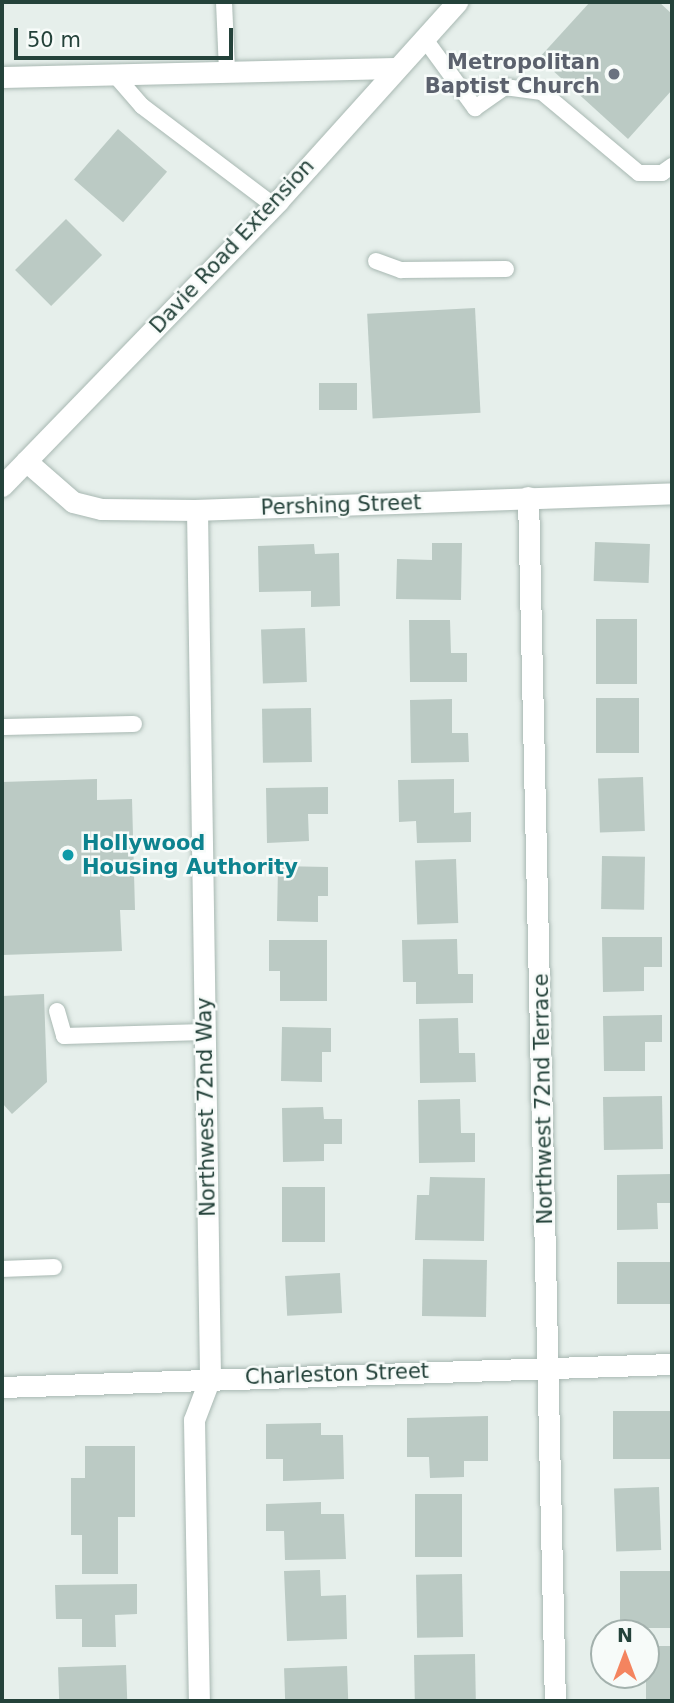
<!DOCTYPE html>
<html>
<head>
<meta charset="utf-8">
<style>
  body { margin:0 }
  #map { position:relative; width:674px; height:1703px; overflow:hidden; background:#e6efeb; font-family:"DejaVu Sans",sans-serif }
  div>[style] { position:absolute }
  .building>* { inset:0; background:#bbcac4; transform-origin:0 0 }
  .roads { filter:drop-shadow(0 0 2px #a8b8b2) drop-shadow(0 0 2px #a8b8b2) }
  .service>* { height:16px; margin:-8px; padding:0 8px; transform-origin:8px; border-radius:8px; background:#fff }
  .minor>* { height:21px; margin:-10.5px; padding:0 10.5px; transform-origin:10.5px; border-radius:10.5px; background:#fff }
  .secondary>* { height:21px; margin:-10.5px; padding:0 10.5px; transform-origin:10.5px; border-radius:10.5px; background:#fff }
  .dots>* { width:19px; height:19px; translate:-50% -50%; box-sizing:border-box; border:4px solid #f7fbf9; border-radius:50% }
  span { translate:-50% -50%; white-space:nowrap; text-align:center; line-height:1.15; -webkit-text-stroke:5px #f7fbf9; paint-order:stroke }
  .worship-label { font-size:21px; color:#5b616d; font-weight:700 }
  .right { translate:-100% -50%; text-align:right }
  .street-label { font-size:21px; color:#24423a }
  .culture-label { font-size:21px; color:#0d838f; font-weight:700 }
  .left { translate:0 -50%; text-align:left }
  .frame { position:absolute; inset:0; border:4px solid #24423a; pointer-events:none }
  .north { position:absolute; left:590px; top:1619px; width:70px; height:70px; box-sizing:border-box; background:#f7fbf9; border:2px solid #a3b1ad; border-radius:50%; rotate:0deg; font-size:19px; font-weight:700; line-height:28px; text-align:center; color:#24423a }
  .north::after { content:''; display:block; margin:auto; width:24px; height:32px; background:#f4845f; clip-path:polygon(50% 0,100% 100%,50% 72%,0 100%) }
  .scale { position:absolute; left:14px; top:28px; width:219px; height:32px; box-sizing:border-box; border:4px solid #24423a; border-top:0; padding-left:9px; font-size:21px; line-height:24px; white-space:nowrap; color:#24423a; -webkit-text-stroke:5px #f7fbf9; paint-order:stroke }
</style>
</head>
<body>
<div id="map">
  <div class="building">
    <i style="clip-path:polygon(590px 2px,659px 2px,672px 14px,672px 90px,628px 139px,539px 58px)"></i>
    <i style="left:118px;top:129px;width:65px;height:67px;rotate:41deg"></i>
    <i style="left:66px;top:219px;width:51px;height:72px;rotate:45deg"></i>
    <i style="left:475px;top:308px;width:105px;height:108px;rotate:87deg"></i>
    <i style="left:357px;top:383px;width:27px;height:38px;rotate:90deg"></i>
    <i style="left:595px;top:542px;width:55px;height:39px;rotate:2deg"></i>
    <i style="clip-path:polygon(432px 543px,462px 543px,461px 600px,396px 599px,397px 559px,432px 560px)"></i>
    <i style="clip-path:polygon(314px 544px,315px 554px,339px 553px,340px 606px,311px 607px,311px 591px,259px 592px,258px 546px)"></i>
    <i style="left:596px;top:619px;width:41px;height:65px"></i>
    <i style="clip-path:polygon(409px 620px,450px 620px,451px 653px,467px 653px,467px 682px,410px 682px)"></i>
    <i style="left:305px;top:628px;width:54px;height:44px;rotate:88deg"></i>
    <i style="left:596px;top:698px;width:43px;height:55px"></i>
    <i style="clip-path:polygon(452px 699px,452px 733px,468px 733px,469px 762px,411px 763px,410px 700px)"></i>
    <i style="left:311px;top:708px;width:54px;height:49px;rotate:89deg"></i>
    <i style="left:643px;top:777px;width:54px;height:45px;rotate:88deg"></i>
    <i style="clip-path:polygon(97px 779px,97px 800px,132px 799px,135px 910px,120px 910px,122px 951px,2px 955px,2px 782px)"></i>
    <i style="clip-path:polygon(454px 779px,454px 813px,471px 812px,471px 842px,417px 843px,416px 821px,399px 822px,398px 780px)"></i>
    <i style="clip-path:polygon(328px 787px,328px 814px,308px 814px,309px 841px,267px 843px,266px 788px)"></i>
    <i style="left:602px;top:856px;width:43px;height:53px;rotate:1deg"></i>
    <i style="left:456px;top:859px;width:64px;height:41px;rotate:88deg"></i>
    <i style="clip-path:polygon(278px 866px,328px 867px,328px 896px,318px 896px,318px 922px,277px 921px)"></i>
    <i style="clip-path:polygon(602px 937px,662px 937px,662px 967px,644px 967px,644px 991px,603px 992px)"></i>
    <i style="clip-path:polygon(457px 939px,458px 974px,473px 974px,473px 1003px,416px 1004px,416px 982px,403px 982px,402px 940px)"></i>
    <i style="clip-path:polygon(269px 940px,327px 940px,327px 1001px,280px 1001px,280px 971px,269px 971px)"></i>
    <i style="clip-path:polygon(44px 994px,47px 1082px,12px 1114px,2px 1103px,2px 996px)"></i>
    <i style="clip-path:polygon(662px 1015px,662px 1042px,645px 1042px,645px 1071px,604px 1071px,603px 1016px)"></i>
    <i style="clip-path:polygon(458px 1018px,459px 1053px,475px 1053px,476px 1082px,420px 1083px,419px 1019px)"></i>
    <i style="clip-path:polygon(282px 1027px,331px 1028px,331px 1052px,322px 1052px,322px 1082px,281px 1081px)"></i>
    <i style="left:662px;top:1096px;width:53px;height:59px;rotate:89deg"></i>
    <i style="clip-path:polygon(460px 1099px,461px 1133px,475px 1133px,475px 1162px,419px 1163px,418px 1100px)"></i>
    <i style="clip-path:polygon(323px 1107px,324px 1119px,342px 1119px,342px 1144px,324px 1144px,324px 1161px,283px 1162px,282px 1108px)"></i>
    <i style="clip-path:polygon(672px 1174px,672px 1203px,657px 1203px,658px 1229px,617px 1230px,617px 1175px)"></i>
    <i style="clip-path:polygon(430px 1177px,485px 1178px,484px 1241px,415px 1240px,417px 1195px,429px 1195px)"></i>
    <i style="left:282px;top:1187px;width:43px;height:55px"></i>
    <i style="left:423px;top:1259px;width:64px;height:57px;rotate:1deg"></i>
    <i style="left:672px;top:1262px;width:42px;height:55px;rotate:90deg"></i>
    <i style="left:340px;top:1273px;width:40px;height:55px;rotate:87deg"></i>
    <i style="left:672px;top:1411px;width:48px;height:59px;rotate:90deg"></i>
    <i style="clip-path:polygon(488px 1416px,488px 1461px,464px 1461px,464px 1477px,430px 1478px,429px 1457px,407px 1457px,407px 1418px)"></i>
    <i style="clip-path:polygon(321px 1423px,321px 1435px,343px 1435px,344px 1479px,283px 1481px,283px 1459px,266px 1459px,266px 1424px)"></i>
    <i style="clip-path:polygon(85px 1446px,135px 1446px,135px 1517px,118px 1517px,118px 1574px,82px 1574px,82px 1535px,71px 1535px,71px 1478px,85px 1478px)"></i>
    <i style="left:659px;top:1487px;width:63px;height:45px;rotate:88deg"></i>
    <i style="left:415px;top:1494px;width:47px;height:63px"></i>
    <i style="clip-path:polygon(321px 1502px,321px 1514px,344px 1514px,346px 1559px,285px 1560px,284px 1531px,266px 1531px,266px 1504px)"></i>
    <i style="clip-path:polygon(320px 1570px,321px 1596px,346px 1595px,347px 1639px,287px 1641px,284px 1571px)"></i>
    <i style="left:620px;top:1571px;width:52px;height:57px"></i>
    <i style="left:462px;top:1574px;width:63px;height:46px;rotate:89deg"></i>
    <i style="clip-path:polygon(137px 1584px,137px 1614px,115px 1615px,116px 1647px,82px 1647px,82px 1619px,56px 1619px,55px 1585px)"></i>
    <i style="left:672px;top:1646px;width:55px;height:26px;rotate:90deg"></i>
    <i style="left:475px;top:1654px;width:47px;height:61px;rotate:89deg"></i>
    <i style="left:126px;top:1665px;width:36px;height:68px;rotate:88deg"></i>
    <i style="left:347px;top:1666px;width:35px;height:63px;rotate:88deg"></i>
  </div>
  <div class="roads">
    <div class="service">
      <i style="left:224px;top:2px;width:70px;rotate:87.5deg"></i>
      <i style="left:424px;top:38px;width:87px;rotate:53.9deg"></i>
      <i style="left:475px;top:108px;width:37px;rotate:-35deg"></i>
      <i style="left:505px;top:87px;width:37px;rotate:8deg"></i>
      <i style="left:542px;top:92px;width:126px;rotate:39.9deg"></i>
      <i style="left:639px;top:173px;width:23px"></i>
      <i style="left:662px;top:173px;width:12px;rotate:-35deg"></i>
      <i style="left:115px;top:75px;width:41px;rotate:48.9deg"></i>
      <i style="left:142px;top:106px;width:164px;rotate:37.1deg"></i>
      <i style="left:376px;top:261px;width:27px;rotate:20deg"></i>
      <i style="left:401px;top:270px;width:105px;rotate:-0.5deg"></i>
      <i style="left:2px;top:727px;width:132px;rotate:-1.3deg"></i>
      <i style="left:57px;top:1011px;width:26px;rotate:74deg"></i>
      <i style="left:64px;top:1036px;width:141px;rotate:-1.6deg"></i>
      <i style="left:2px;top:1269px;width:52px;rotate:-2.2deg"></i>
    </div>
    <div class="minor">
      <i style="left:2px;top:77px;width:393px;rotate:-1.3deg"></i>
      <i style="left:26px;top:461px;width:62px;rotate:41.1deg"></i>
      <i style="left:73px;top:502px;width:29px;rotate:14deg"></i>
      <i style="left:101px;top:509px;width:96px;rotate:0.6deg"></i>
      <i style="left:197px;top:510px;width:475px;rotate:-2deg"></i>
      <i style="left:528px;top:497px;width:1204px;rotate:88.72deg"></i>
      <i style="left:197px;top:510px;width:868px;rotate:89.14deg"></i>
      <i style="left:210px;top:1378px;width:45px;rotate:110.9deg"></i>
      <i style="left:194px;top:1420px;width:281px;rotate:89deg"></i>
      <i style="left:2px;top:1387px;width:670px;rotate:-1.97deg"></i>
    </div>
    <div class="secondary">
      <i style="left:2px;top:486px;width:397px;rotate:-45.9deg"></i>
      <i style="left:278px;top:201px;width:268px;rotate:-48deg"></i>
    </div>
  </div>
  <div class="dots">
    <i style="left:614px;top:74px;background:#6b7280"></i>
    <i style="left:68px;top:855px;background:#0f9aa8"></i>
  </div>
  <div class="worship-label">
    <span class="right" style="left:600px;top:74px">Metropolitan<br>Baptist Church</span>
  </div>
  <div class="street-label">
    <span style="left:232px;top:246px;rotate:-47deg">Davie Road Extension</span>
    <span style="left:341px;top:505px;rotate:-2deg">Pershing Street</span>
    <span style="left:543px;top:1099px;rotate:-91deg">Northwest 72nd Terrace</span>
    <span style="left:206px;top:1107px;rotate:-91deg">Northwest 72nd Way</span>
    <span style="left:337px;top:1374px;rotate:-2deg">Charleston Street</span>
  </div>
  <div class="culture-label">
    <span class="left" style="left:82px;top:855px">Hollywood<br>Housing Authority</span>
  </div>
  <div class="frame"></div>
  <div class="north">N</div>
  <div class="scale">50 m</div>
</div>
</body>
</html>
